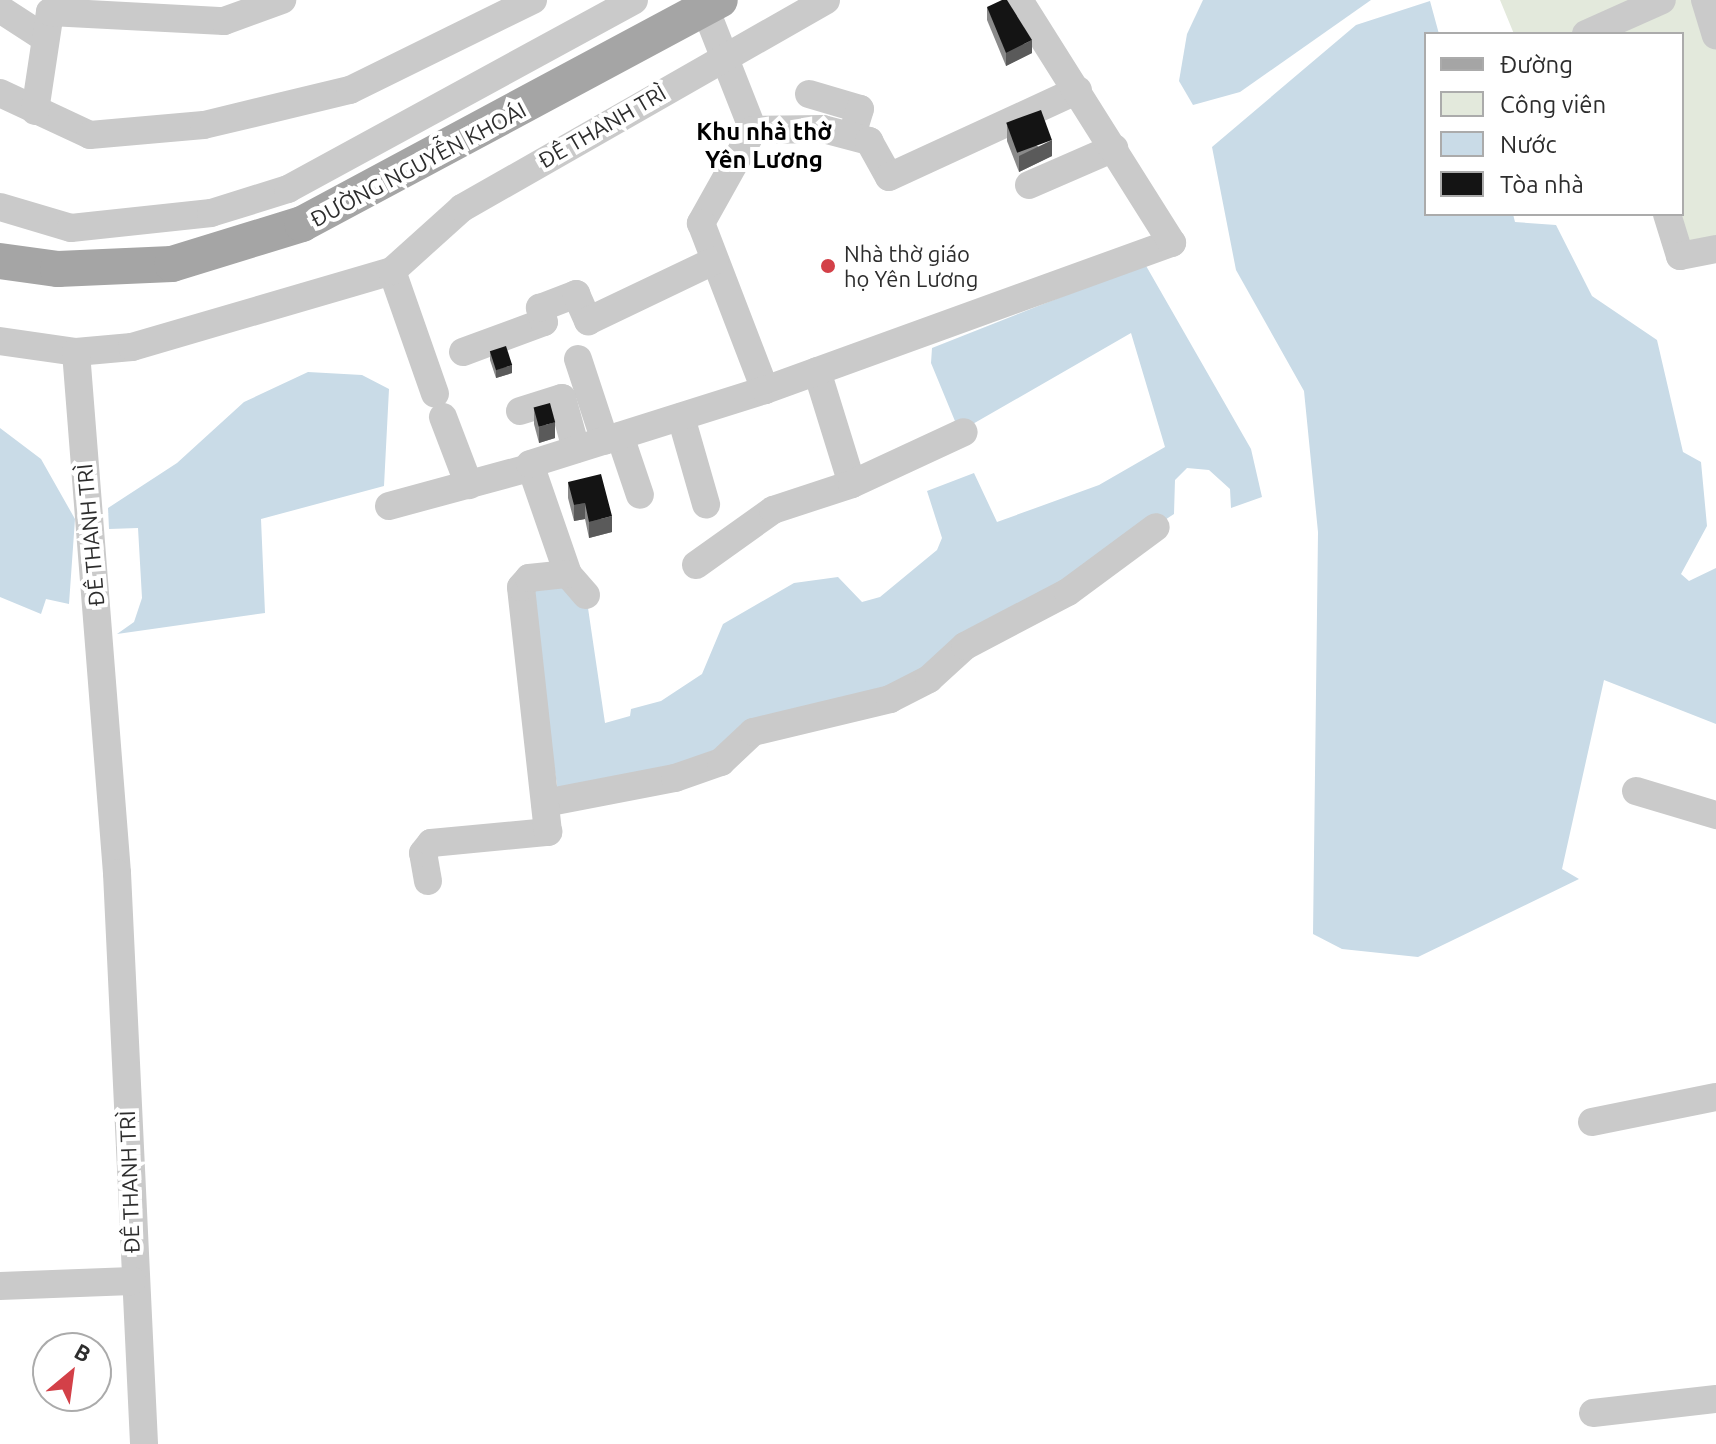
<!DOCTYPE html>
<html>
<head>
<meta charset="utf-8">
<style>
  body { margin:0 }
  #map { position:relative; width:1716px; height:1444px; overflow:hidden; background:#fff; font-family:Ubuntu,sans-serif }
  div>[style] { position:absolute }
  .green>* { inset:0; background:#e3e9dc }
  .water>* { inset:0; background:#c9dbe7 }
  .minor>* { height:28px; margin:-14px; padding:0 14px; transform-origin:14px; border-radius:14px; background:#cacaca }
  .major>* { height:36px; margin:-18px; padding:0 18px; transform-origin:18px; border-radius:18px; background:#a5a5a5 }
  .wall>* { inset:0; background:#8a8a8a }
  .shaded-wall>* { inset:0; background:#5a5a5a }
  .building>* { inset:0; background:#141414; transform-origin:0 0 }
  .dots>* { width:22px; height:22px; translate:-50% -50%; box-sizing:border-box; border:4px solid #fff; border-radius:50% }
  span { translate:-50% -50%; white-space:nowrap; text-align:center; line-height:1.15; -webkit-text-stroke:8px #fff; paint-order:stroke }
  .street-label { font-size:22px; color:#2d2d2d }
  .poi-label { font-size:22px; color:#2d2d2d }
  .left { translate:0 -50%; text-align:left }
  .neighbourhood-label { font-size:24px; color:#000; font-weight:700 }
  .legend { position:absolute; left:1424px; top:32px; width:260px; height:184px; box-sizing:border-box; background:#fff; border:2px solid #ababab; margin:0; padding:10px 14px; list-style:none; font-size:24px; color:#2d2d2d }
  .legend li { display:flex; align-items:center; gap:16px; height:40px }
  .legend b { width:40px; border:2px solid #ababab }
  .north { position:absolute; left:32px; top:1332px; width:80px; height:80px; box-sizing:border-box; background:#fff; border:2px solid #ababab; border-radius:50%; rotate:29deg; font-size:22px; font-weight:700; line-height:32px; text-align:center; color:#2d2d2d }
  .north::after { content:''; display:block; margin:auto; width:28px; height:36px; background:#d34048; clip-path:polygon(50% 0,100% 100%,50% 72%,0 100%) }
</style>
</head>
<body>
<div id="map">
  <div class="green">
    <i style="clip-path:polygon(1500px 0,1716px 0,1716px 253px,1672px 262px,1655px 214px,1682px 214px,1682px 34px,1514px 34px)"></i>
  </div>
  <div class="water">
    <i style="clip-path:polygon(1203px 0,1371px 0,1240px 92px,1193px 105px,1179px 81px,1187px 34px)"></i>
    <i style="clip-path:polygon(1430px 1px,1439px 34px,1426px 34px,1426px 214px,1513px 214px,1515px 222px,1556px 225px,1592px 296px,1657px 340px,1683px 452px,1701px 462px,1707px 526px,1681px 574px,1689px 581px,1716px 568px,1716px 724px,1604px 680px,1562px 869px,1579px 879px,1418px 957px,1342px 949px,1313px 934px,1318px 532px,1304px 391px,1236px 270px,1212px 147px,1356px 25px)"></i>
    <i style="clip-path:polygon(1145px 264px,1251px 449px,1262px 497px,1231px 508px,1230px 489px,1209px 470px,1187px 468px,1175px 480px,1174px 514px,924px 677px,714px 762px,559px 798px,528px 599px,540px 585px,563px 584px,588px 608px,605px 723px,630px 716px,631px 709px,661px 701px,702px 674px,723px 624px,794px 583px,838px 577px,862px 602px,880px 597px,937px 550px,942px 538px,927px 491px,974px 473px,997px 522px,1099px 485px,1165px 447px,1131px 333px,971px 425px,957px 426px,931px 363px,932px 348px)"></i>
    <i style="clip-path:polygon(308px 372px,362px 375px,389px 389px,384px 486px,261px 519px,265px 613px,117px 634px,134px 622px,142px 598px,138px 528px,109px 529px,108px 508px,177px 463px,244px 402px)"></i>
    <i style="clip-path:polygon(0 428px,41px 459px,75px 519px,69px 604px,46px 599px,41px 614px,0 597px)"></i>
  </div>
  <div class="minor">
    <i style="left:1705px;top:0;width:37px;rotate:73deg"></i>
    <i style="left:705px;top:8px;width:131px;rotate:68.5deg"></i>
    <i style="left:753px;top:130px;width:107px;rotate:119.2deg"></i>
    <i style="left:701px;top:223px;width:179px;rotate:69deg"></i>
    <i style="left:0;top:9px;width:51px;rotate:33.1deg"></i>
    <i style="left:1586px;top:34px;width:83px;rotate:-24.1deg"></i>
    <i style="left:0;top:93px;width:99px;rotate:25deg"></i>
    <i style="left:90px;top:135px;width:114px;rotate:-5deg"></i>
    <i style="left:204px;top:125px;width:150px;rotate:-13.5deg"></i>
    <i style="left:350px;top:90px;width:204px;rotate:-26.2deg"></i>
    <i style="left:809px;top:94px;width:53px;rotate:16.4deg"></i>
    <i style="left:860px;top:109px;width:28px;rotate:107deg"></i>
    <i style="left:35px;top:111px;width:100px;rotate:-81.4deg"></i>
    <i style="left:50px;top:12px;width:174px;rotate:3deg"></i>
    <i style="left:224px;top:21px;width:62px;rotate:-19.9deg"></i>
    <i style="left:753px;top:130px;width:70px;rotate:-0.8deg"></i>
    <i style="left:823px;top:129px;width:48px;rotate:14.6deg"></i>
    <i style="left:869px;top:141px;width:41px;rotate:60.9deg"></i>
    <i style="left:889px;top:177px;width:208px;rotate:-24.7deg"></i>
    <i style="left:1029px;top:185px;width:93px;rotate:-23.5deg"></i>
    <i style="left:0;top:207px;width:74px;rotate:16.5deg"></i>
    <i style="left:71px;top:228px;width:141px;rotate:-6.1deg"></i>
    <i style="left:211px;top:213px;width:81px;rotate:-17.3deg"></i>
    <i style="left:288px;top:189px;width:394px;rotate:-28.6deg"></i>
    <i style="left:1667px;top:214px;width:44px;rotate:72.8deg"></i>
    <i style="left:1680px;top:256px;width:37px;rotate:-11deg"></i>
    <i style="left:392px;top:271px;width:130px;rotate:70.7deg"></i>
    <i style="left:0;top:341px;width:77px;rotate:8.2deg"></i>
    <i style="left:76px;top:352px;width:56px;rotate:-5.1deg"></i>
    <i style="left:132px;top:347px;width:271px;rotate:-16.3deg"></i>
    <i style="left:392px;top:271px;width:94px;rotate:-42deg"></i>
    <i style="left:462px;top:208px;width:419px;rotate:-29.7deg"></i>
    <i style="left:76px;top:352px;width:523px;rotate:85.5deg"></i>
    <i style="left:117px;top:873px;width:572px;rotate:87.29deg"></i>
    <i style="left:463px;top:352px;width:86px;rotate:-20.3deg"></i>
    <i style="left:544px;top:322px;width:15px;rotate:-106deg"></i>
    <i style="left:540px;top:308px;width:39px;rotate:-21deg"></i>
    <i style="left:576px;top:294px;width:30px;rotate:66deg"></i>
    <i style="left:588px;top:321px;width:140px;rotate:-25.5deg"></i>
    <i style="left:578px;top:359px;width:86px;rotate:71.8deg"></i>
    <i style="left:817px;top:371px;width:118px;rotate:72.8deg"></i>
    <i style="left:520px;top:411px;width:44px;rotate:-17.2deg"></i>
    <i style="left:562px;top:398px;width:53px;rotate:74.6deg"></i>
    <i style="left:443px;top:417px;width:73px;rotate:69.1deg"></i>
    <i style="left:681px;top:417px;width:91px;rotate:74deg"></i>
    <i style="left:620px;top:436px;width:62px;rotate:71.3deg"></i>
    <i style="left:389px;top:506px;width:145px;rotate:-15.2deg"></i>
    <i style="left:696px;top:565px;width:95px;rotate:-35.5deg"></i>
    <i style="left:773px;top:510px;width:83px;rotate:-18.2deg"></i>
    <i style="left:852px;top:484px;width:123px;rotate:-24.9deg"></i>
    <i style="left:586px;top:595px;width:28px;rotate:-131deg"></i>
    <i style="left:568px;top:574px;width:116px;rotate:-109.1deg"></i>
    <i style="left:530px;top:464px;width:246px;rotate:-17.5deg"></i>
    <i style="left:765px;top:390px;width:433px;rotate:-19.9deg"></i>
    <i style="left:1172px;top:243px;width:287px;rotate:-122.2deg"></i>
    <i style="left:1636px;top:791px;width:84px;rotate:16.7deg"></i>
    <i style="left:545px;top:803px;width:132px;rotate:-10.9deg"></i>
    <i style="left:675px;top:778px;width:49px;rotate:-19.2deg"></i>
    <i style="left:721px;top:762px;width:44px;rotate:-43.2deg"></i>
    <i style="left:753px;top:732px;width:141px;rotate:-13.5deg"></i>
    <i style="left:890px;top:699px;width:44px;rotate:-27.1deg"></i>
    <i style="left:929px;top:679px;width:49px;rotate:-42.5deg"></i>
    <i style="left:965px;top:646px;width:116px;rotate:-27.7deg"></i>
    <i style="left:1068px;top:592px;width:109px;rotate:-36.5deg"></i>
    <i style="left:428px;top:881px;width:28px;rotate:-100deg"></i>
    <i style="left:423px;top:853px;width:13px;rotate:-51deg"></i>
    <i style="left:431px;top:843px;width:118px;rotate:-5.4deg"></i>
    <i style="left:548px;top:832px;width:246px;rotate:-96.3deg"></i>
    <i style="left:521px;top:587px;width:12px;rotate:-48deg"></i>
    <i style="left:529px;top:578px;width:39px;rotate:-6deg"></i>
    <i style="left:1592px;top:1122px;width:126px;rotate:-11.4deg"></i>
    <i style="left:0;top:1286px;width:132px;rotate:-2.2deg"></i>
    <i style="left:1593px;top:1413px;width:124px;rotate:-6.5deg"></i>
  </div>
  <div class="major">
    <i style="left:0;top:261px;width:59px;rotate:7.9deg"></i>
    <i style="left:58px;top:269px;width:114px;rotate:-2.5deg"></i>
    <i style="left:172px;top:264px;width:136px;rotate:-17.1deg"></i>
    <i style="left:302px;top:224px;width:474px;rotate:-28.2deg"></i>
  </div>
  <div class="wall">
    <i style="clip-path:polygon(987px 7px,1032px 53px,1006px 66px,987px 20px)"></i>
    <i style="clip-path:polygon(1007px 125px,1052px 156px,1019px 172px,1007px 141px)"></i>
    <i style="clip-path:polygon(490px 352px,512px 373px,496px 378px,490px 360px)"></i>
    <i style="clip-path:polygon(534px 408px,555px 438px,539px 443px,534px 424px)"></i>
    <i style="clip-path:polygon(568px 482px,612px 532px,589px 538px,585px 519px,574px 521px,568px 498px)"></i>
  </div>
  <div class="shaded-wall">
    <i style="clip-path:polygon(1032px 40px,1032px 53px,1006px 66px,1006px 53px)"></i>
    <i style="clip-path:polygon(1052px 140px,1052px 156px,1019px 172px,1019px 156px)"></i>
    <i style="clip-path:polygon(512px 365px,512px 373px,496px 378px,496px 370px)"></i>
    <i style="clip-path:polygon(555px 422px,555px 438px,539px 443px,539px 427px)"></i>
    <i style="clip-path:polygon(585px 503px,585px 519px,574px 521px,574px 505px)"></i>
    <i style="clip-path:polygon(612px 516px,612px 532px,589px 538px,589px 522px)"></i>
  </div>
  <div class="building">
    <i style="clip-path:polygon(1002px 0,1007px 0,1032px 40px,1006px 53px,987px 7px)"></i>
    <i style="left:1041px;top:110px;width:32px;height:37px;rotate:70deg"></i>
    <i style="left:506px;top:346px;width:20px;height:17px;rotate:72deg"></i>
    <i style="left:550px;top:403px;width:20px;height:17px;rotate:75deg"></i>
    <i style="clip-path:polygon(601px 474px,612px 516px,589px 522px,585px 503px,574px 505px,568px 482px)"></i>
  </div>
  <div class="dots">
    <i style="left:828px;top:266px;background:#d34048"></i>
  </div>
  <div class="street-label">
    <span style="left:602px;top:126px;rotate:-30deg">ĐÊ THANH TRÌ</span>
    <span style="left:418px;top:164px;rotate:-28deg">ĐƯỜNG NGUYỄN KHOÁI</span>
    <span style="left:90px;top:535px;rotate:-95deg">ĐÊ THANH TRÌ</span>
    <span style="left:129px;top:1182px;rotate:-92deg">ĐÊ THANH TRÌ</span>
  </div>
  <div class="poi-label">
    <span class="left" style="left:844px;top:266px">Nhà thờ giáo<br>họ Yên Lương</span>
  </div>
  <div class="neighbourhood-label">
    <span style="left:764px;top:146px">Khu nhà thờ<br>Yên Lương</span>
  </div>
  <ul class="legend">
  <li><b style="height:10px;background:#a5a5a5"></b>Đường</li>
  <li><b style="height:22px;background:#e3e9dc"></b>Công viên</li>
  <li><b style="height:22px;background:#c9dbe7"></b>Nước</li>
  <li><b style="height:22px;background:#141414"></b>Tòa nhà</li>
  </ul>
  <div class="north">B</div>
</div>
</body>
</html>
